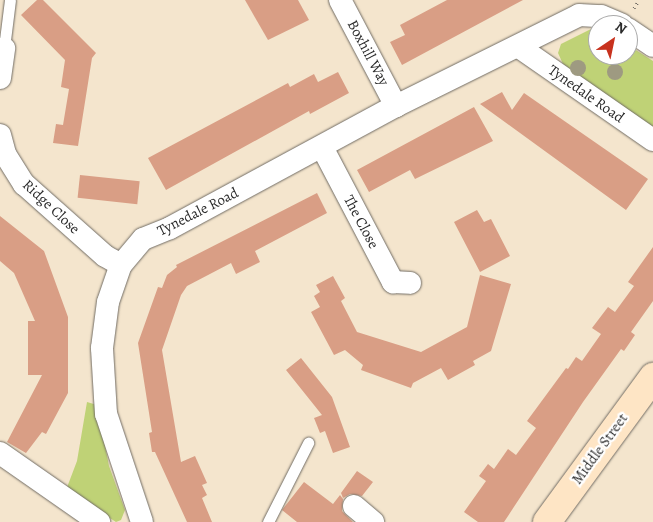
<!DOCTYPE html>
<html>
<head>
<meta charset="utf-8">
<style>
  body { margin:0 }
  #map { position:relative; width:653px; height:522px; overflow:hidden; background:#f4e5cd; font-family:Alegreya,serif }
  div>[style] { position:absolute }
  .green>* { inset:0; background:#bfd276 }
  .building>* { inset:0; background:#d99e85; transform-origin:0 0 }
  .path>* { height:3px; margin-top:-1.5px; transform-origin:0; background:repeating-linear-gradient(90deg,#716c64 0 1px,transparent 0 5px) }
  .roads { filter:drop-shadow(0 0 1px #716c64) drop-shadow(0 0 1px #716c64) }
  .lane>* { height:11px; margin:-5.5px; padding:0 5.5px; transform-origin:5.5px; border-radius:5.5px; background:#fff }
  .street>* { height:22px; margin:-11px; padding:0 11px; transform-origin:11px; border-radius:11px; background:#fff }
  .secondary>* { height:28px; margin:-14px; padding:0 14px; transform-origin:14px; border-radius:14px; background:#fee5c5 }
  .trees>* { width:16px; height:16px; margin:-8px; border-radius:50%; background:#9e9a81 }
  span { translate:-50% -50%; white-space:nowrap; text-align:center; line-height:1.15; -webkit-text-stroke:4.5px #fff; paint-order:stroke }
  .street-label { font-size:15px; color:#2b2b2b }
  .north { position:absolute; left:588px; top:15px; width:50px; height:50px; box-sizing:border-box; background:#fff; border:1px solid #aaa; border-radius:50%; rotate:34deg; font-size:14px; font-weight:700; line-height:20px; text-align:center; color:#2b2b2b }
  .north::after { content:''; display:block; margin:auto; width:18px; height:22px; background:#c8321e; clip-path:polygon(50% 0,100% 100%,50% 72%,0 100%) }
</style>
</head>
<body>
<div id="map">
  <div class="green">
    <i style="clip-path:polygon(593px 28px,598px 30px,598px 55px,628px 55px,628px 45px,653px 61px,653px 130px,563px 64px,558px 53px,561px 44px)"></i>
    <i style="clip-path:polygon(87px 402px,97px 405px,109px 466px,125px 510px,121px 520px,116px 522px,66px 490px,77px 461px)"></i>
  </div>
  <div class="building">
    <i style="clip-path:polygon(37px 0,43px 0,96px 53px,92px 58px,78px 146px,53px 143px,56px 124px,63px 125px,69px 89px,61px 87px,65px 60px,21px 15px)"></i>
    <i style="clip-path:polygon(245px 0,298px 0,309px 20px,268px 40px)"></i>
    <i style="clip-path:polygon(447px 0,523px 0,402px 65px,390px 42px,405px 35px,400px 25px)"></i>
    <i style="clip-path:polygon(338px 72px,349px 93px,310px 114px,309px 111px,166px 190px,148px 158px,288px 83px,290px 87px,314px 74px,318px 82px)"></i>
    <i style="clip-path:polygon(502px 92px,512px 110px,524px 93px,648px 179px,626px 210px,480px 104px)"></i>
    <i style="clip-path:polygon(474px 107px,493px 141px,415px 179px,410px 170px,369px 192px,357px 170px)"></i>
    <i style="left:80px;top:175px;width:60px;height:23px;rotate:6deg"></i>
    <i style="clip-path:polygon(317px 193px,327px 213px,255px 251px,260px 262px,236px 274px,231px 263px,187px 286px,181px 295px,162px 350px,181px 462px,195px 456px,207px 483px,202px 485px,207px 495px,202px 498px,212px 522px,187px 522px,155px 452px,152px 452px,149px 433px,152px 432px,138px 343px,158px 287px,162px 288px,167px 275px,177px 267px,176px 265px)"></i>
    <i style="clip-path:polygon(477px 210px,484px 222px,491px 219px,510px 256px,480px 272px,454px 222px)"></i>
    <i style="clip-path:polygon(0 216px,44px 251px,68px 317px,68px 393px,46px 434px,42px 432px,26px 453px,7px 442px,42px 375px,28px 375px,28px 321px,35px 321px,14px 273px,0 261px)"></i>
    <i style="clip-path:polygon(653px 247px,653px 301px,631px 332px,635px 335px,624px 351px,621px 349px,583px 402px,504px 522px,478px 522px,464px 512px,486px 481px,479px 476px,488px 464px,494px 469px,508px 449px,516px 455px,536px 428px,527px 421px,566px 368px,568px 369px,576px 357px,582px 361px,601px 334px,592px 328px,608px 307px,615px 312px,634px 286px,628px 282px)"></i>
    <i style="clip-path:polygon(480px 275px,511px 284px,491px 351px,473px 361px,475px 365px,448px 380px,441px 368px,413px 383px,411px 388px,361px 370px,363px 365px,345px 350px,334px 355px,311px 312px,320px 307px,314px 296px,320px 292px,316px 285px,333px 276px,345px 298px,341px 301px,357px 332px,421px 352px,467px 327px)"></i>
    <i style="clip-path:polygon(301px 358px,332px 397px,350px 447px,333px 453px,325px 431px,320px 433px,314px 418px,322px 415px,286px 370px)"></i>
    <i style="clip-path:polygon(357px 471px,373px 482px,362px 496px,350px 494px,343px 498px,341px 493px)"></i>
    <i style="clip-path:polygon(304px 482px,333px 504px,340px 495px,343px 499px,342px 511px,353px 522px,297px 522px,282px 510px)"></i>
  </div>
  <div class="path">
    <i style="left:634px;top:8px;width:9px;rotate:-58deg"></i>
  </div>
  <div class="roads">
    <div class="lane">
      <i style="left:4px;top:48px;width:48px;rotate:-82.9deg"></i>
      <i style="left:268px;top:522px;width:89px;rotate:-63.1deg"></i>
    </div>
    <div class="street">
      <i style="left:340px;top:0;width:120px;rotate:62.2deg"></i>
      <i style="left:628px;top:29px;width:30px;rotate:34deg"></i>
      <i style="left:519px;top:47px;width:163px;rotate:34.8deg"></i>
      <i style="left:0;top:78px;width:30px;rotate:-82deg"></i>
      <i style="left:0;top:135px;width:20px;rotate:75deg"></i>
      <i style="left:5px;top:154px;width:36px;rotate:58deg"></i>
      <i style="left:24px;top:184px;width:108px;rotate:41.6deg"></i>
      <i style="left:105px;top:256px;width:18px;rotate:29deg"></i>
      <i style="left:322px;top:147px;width:153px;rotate:62.3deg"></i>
      <i style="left:393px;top:282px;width:17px;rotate:3deg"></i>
      <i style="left:0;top:453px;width:121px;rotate:34.9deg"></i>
      <i style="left:354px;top:506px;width:25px;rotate:40deg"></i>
      <i style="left:142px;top:522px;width:114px;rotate:-108.4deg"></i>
      <i style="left:106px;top:414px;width:66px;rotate:-93.5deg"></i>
      <i style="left:102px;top:348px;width:46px;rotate:-82.6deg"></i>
      <i style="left:108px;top:302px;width:39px;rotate:-71deg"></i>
      <i style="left:121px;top:265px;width:34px;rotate:-50deg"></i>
      <i style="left:143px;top:239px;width:29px;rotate:-22deg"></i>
      <i style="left:170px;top:228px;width:257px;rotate:-28.4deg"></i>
      <i style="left:396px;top:106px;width:204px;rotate:-26.4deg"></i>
      <i style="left:579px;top:15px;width:22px;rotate:3deg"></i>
      <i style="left:601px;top:16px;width:23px;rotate:23deg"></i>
    </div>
    <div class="secondary">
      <i style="left:547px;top:522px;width:180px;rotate:-53.8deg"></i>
    </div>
  </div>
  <div class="trees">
    <i style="left:578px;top:68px"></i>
    <i style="left:615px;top:72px"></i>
  </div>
  <div class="street-label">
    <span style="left:368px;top:53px;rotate:62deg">Boxhill Way</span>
    <span style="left:586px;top:94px;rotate:35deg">Tynedale Road</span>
    <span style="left:51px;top:207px;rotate:43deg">Ridge Close</span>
    <span style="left:198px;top:212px;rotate:-27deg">Tynedale Road</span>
    <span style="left:361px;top:222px;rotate:62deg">The Close</span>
    <span style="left:600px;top:449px;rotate:-54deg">Middle Street</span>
  </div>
  <div class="north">N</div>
</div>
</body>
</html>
